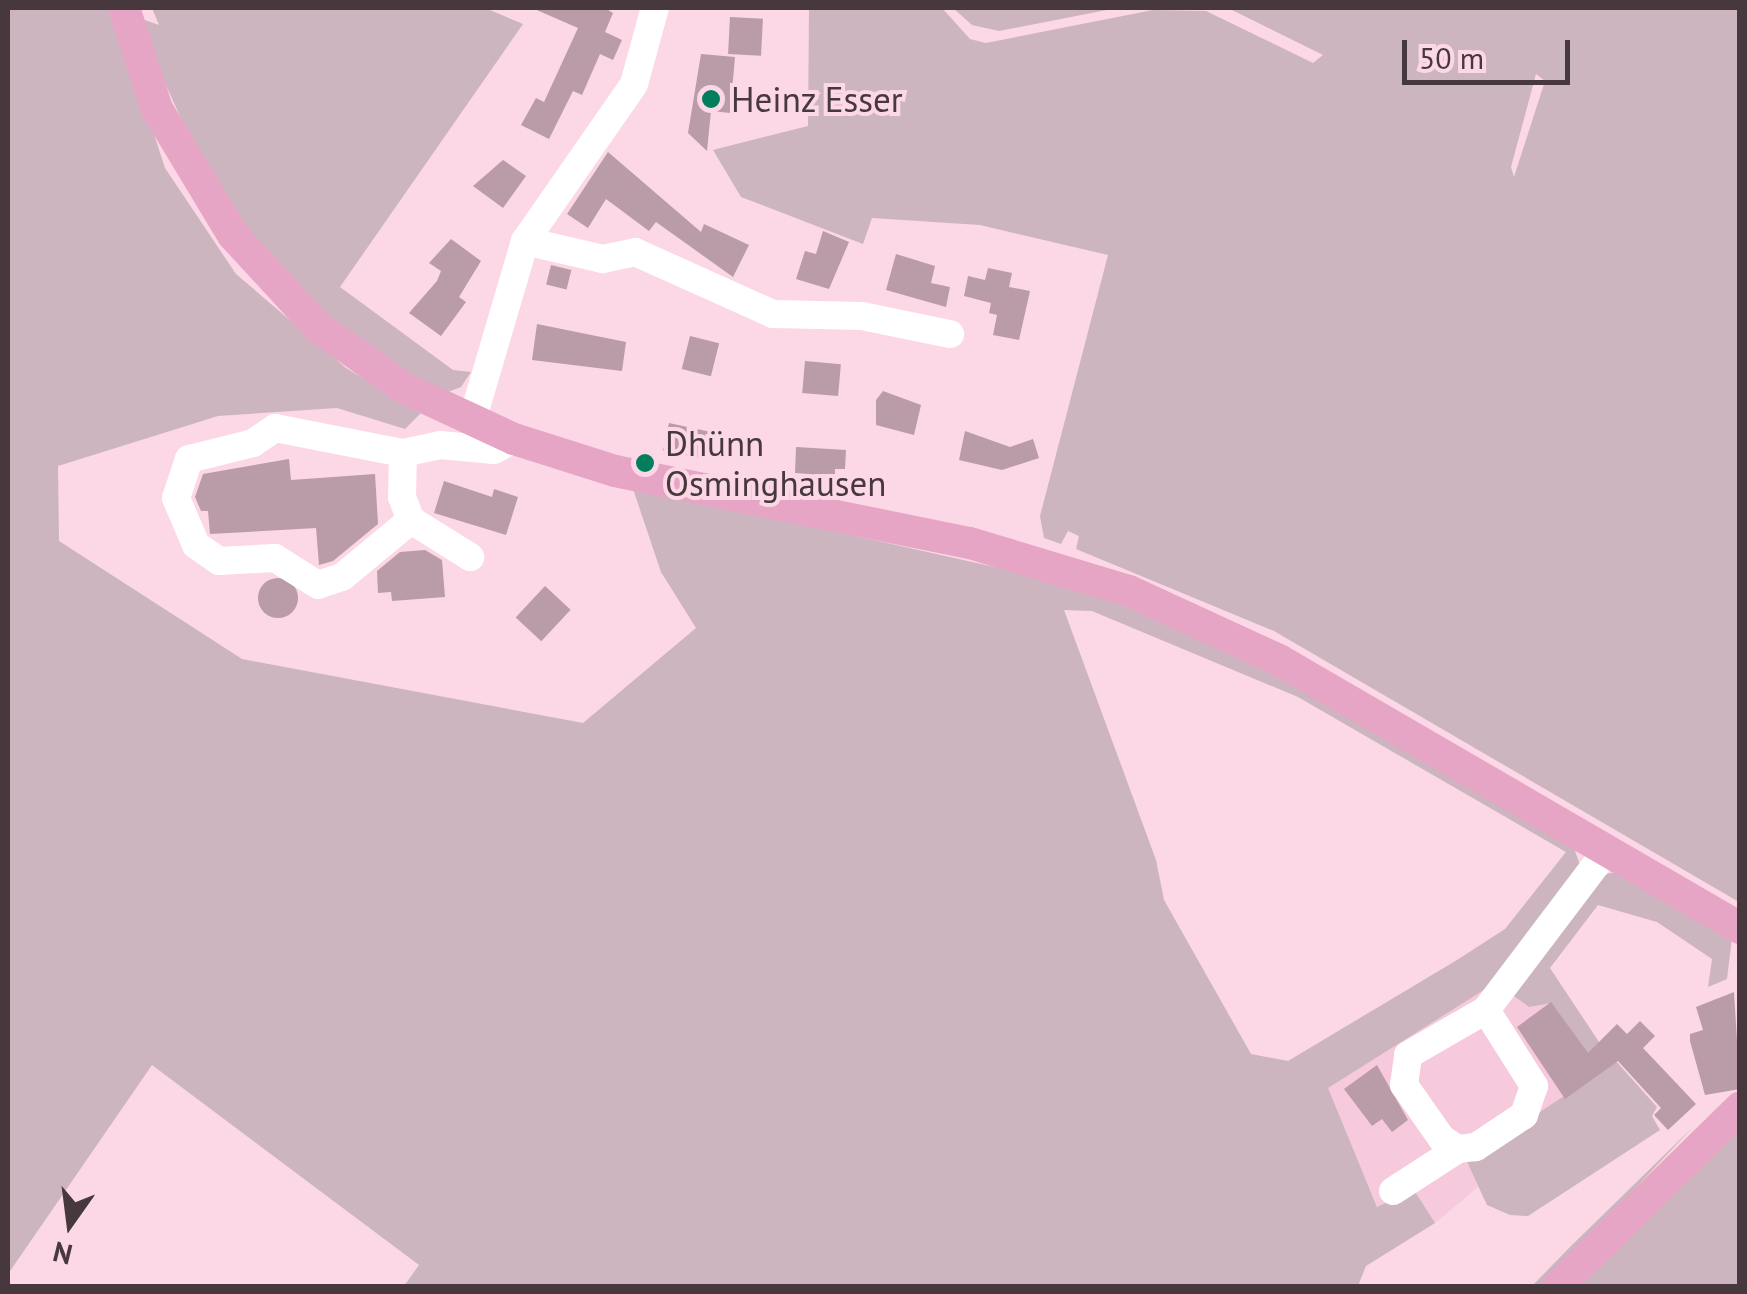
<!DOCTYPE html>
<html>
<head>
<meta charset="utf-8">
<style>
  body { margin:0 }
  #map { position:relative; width:1747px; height:1294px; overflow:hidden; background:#fcd7e6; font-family:"PT Sans",sans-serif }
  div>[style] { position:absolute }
  .built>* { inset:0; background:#f6c9dc }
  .green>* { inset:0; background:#ccb5bf }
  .building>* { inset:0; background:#ba9ba8; transform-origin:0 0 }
  .round { border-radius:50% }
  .minor>* { height:28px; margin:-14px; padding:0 14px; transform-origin:14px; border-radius:14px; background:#fff }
  .major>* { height:32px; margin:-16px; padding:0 16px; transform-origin:16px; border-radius:16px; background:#e7a5c5 }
  .dots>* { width:28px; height:28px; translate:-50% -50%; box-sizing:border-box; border:5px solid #fcd7e6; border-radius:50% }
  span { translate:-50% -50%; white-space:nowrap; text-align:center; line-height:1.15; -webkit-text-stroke:8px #fcd7e6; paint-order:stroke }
  .poi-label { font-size:35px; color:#47383e }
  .left { translate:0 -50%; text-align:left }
  .frame { position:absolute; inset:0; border:10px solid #47383e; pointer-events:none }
  .north { position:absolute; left:20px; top:1174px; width:100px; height:100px; -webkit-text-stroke:8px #fcd7e6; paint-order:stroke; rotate:194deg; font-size:28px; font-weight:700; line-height:40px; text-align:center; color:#47383e }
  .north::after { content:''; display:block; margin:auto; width:35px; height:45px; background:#47383e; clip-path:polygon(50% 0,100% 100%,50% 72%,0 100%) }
  .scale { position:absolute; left:1402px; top:40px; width:168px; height:45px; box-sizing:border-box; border:5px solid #47383e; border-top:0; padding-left:12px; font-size:30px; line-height:35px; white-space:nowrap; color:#47383e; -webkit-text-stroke:8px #fcd7e6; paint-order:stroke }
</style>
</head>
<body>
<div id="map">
  <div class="built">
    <i style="clip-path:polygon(1495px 983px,1529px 1007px,1551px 1002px,1602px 1072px,1466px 1161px,1478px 1187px,1435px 1223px,1414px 1190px,1378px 1208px,1327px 1088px)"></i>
  </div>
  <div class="green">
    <i style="clip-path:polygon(evenodd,8px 8px,113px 8px,165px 168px,236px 274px,346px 368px,421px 413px,405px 429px,337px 408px,218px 416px,58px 466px,59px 541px,242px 659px,583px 723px,696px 628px,661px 572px,632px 486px,1075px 585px,1262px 665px,1574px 848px,1581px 868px,1495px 983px,1328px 1088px,1377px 1207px,1414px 1190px,1435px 1223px,1366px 1266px,1358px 1286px,404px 1286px,419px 1265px,152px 1065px,8px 1274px,8px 8px,1064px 610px,1092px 611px,1298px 697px,1566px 852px,1505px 929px,1457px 960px,1288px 1061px,1251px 1054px,1164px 900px,1156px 860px,1064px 610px)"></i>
    <i style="clip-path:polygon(152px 8px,485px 8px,523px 24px,340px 287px,453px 370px,471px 372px,461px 387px,448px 392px,422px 386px,326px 317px,216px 196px,160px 72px,142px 19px,159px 25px)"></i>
    <i style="clip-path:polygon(evenodd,809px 8px,942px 8px,970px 39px,986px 43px,1153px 10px,1206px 11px,1313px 63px,1323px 55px,1228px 8px,1739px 8px,1739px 902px,1274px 631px,1076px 549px,1079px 536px,1068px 531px,1061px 544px,1044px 538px,1040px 516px,1108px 255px,980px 225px,872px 218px,863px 244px,741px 197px,713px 150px,808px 126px,809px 8px,1536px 74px,1545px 81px,1514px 177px,1511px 167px,1536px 74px)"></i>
    <i style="clip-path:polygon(953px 8px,1117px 8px,999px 31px,972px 25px)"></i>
    <i style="clip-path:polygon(1610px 873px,1626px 874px,1732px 938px,1727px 979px,1708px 987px,1712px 959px,1657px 922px,1598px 905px,1550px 968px,1599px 1042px,1657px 1107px,1652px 1116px,1660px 1130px,1528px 1216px,1510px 1215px,1487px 1205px,1466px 1160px,1601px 1072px,1551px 1003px,1529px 1007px,1508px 992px,1600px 877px)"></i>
    <i style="clip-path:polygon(1739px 1121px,1739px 1286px,1572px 1286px)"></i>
    <i style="clip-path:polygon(1693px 1127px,1543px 1286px,1532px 1286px,1571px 1246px)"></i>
  </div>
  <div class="building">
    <i style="clip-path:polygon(532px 8px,605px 8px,613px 13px,605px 32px,622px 40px,613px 60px,600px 54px,582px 95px,573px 91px,549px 139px,521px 125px,536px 98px,544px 102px,578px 28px)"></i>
    <i style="left:730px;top:17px;width:33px;height:37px;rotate:3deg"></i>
    <i style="clip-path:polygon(701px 54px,735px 57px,730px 113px,711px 111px,707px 151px,688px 133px)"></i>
    <i style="clip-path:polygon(608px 152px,701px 232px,704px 224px,749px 245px,733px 277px,656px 222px,649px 231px,606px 199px,588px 228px,567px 214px)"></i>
    <i style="clip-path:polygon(503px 160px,526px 176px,503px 208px,473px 186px)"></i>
    <i style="clip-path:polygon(823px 231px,849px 242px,829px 289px,796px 279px,805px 251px,816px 254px)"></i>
    <i style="clip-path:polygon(451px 239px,481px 261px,459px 297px,466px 302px,441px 336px,409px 313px,437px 281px,441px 271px,429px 263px)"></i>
    <i style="clip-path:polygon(896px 254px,935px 266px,931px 283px,950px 287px,946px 307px,886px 290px)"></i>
    <i style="left:551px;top:265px;width:21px;height:20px;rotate:14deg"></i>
    <i style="clip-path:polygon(988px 268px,1012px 273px,1009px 287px,1030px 291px,1019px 340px,993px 335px,997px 315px,989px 313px,991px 303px,964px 296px,968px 276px,985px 280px)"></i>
    <i style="clip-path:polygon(537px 324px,626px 342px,622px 371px,532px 360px)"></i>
    <i style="left:690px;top:336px;width:30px;height:34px;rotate:14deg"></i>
    <i style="left:805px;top:361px;width:36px;height:32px;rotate:5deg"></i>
    <i style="clip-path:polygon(883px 391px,921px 405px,914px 435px,876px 425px,876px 400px)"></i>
    <i style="left:669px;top:423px;width:44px;height:28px;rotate:12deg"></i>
    <i style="clip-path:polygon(965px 431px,1010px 447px,1033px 439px,1039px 458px,1002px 470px,959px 460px)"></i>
    <i style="clip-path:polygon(796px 447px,846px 450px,845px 469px,835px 469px,835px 476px,795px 473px)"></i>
    <i style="clip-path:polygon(289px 459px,291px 480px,375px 474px,378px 524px,333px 561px,319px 565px,316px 528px,210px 534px,208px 511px,201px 511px,195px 497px,203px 474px)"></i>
    <i style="clip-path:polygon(444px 481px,492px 497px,494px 489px,518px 497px,506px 535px,434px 513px)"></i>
    <i style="clip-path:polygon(425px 550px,442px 560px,445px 597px,392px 601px,391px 592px,378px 593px,377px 571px,400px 552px)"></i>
    <i class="round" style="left:258px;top:578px;width:40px;height:40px"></i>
    <i style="left:545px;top:586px;width:35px;height:43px;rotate:43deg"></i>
    <i style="clip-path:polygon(1734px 992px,1740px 1089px,1705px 1095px,1690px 1041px,1690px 1034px,1703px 1030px,1696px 1007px)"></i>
    <i style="clip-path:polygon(1551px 1002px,1588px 1053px,1617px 1024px,1627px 1034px,1640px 1021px,1655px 1036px,1643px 1048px,1696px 1104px,1668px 1130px,1654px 1115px,1661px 1108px,1618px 1061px,1565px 1099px,1517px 1027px)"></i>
    <i style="clip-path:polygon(1377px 1065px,1408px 1120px,1392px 1132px,1382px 1119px,1372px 1126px,1344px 1089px)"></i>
  </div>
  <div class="minor">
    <i style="left:525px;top:241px;width:80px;rotate:13deg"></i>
    <i style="left:603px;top:259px;width:33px;rotate:-12deg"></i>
    <i style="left:635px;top:252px;width:151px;rotate:24.2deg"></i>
    <i style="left:773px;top:314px;width:89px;rotate:1.3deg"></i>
    <i style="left:862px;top:316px;width:90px;rotate:11.6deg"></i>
    <i style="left:472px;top:421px;width:188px;rotate:-73.6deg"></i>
    <i style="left:525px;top:241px;width:191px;rotate:-55.2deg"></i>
    <i style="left:634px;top:84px;width:79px;rotate:-74.6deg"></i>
    <i style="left:403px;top:453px;width:44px;rotate:91.3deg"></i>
    <i style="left:402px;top:497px;width:25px;rotate:69deg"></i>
    <i style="left:411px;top:520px;width:70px;rotate:32.1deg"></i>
    <i style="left:411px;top:520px;width:89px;rotate:140.4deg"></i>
    <i style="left:342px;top:577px;width:25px;rotate:162deg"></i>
    <i style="left:318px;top:585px;width:51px;rotate:-147.9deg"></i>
    <i style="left:275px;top:558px;width:56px;rotate:176.9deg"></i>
    <i style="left:219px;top:561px;width:28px;rotate:-145deg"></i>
    <i style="left:196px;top:545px;width:51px;rotate:-113.1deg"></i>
    <i style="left:176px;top:498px;width:41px;rotate:-71.6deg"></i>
    <i style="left:189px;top:459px;width:66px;rotate:-14deg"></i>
    <i style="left:253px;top:443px;width:27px;rotate:-34deg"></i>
    <i style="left:275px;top:428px;width:130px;rotate:11.1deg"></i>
    <i style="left:403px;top:453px;width:38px;rotate:-12deg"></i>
    <i style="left:440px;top:445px;width:54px;rotate:5.3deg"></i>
    <i style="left:494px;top:450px;width:23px;rotate:-29deg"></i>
    <i style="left:1486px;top:1010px;width:90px;rotate:57.7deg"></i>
    <i style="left:1534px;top:1086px;width:31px;rotate:109deg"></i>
    <i style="left:1524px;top:1115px;width:58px;rotate:146.3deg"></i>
    <i style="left:1476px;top:1147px;width:18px;rotate:174deg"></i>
    <i style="left:1458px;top:1149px;width:19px;rotate:-148deg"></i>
    <i style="left:1442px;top:1139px;width:66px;rotate:-125.1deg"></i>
    <i style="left:1404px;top:1085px;width:30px;rotate:-82deg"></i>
    <i style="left:1408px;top:1055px;width:90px;rotate:-30deg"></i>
    <i style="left:1486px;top:1010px;width:201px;rotate:-52.9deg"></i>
    <i style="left:1393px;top:1191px;width:77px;rotate:-32.9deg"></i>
  </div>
  <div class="major">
    <i style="left:124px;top:8px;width:106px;rotate:71.9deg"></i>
    <i style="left:157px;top:109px;width:147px;rotate:58.9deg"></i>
    <i style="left:233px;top:235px;width:125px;rotate:47.3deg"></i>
    <i style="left:318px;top:327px;width:105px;rotate:35.3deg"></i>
    <i style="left:404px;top:388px;width:121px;rotate:24.9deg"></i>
    <i style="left:514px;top:439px;width:106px;rotate:17.6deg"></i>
    <i style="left:615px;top:471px;width:362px;rotate:11.5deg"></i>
    <i style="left:970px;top:543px;width:166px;rotate:16.8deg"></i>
    <i style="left:1129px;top:591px;width:165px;rotate:24.7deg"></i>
    <i style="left:1279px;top:660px;width:533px;rotate:30.17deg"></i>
    <i style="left:1558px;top:1286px;width:255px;rotate:-44.4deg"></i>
  </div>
  <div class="dots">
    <i style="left:711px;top:99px;background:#037e5d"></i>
    <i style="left:645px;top:463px;background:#037e5d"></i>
  </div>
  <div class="poi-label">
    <span class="left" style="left:731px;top:99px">Heinz Esser</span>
    <span class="left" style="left:665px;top:463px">Dhünn<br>Osminghausen</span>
  </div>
  <div class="frame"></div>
  <div class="north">N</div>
  <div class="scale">50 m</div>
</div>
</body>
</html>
